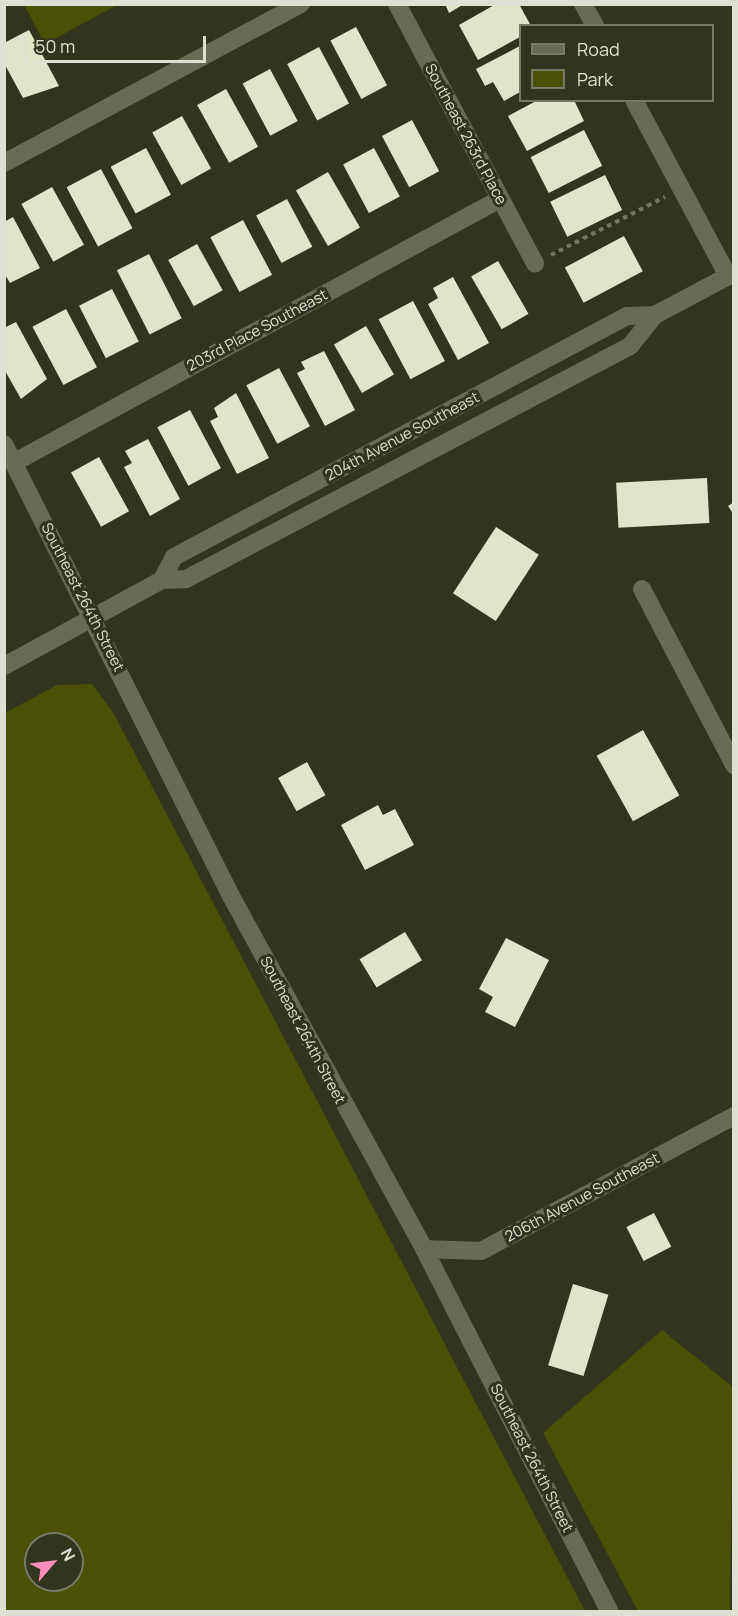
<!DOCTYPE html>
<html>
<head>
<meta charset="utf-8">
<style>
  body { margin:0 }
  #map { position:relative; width:738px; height:1616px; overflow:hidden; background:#32351e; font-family:Manrope,sans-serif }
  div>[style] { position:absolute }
  .green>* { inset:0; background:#4a5104 }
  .building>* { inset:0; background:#e0e5c9; transform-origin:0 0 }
  .path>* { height:4px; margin-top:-2px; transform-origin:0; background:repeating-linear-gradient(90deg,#727561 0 4.5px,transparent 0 9px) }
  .minor>* { height:18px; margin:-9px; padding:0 9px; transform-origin:9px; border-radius:9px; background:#686c53 }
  span { translate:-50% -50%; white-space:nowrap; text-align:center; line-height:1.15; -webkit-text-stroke:6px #32351e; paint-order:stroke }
  .street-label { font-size:15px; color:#dde0d2 }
  .frame { position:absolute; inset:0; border:6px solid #dde0d2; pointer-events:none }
  .legend { position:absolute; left:519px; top:24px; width:195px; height:78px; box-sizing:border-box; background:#32351e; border:2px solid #767966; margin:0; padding:8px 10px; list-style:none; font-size:18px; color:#dde0d2 }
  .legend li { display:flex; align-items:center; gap:12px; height:30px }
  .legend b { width:30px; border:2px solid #767966 }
  .north { position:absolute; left:24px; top:1532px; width:60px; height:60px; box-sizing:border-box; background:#32351e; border:2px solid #767966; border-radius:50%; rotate:62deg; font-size:16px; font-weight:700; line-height:24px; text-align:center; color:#dde0d2 }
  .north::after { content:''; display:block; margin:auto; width:21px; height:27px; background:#fe8ebd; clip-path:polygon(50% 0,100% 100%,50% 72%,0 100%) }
  .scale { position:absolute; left:24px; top:36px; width:182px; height:27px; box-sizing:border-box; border:3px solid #dde0d2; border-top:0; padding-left:8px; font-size:18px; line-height:21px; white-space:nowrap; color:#dde0d2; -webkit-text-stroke:4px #32351e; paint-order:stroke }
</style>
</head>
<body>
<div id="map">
  <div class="green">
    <i style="clip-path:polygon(24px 5px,117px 5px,45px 44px)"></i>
    <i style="clip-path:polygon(evenodd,92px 684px,114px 714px,585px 1611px,5px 1611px,5px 713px,57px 685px,92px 684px,36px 1544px,72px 1544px,72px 1580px,36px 1580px,36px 1544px)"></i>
    <i style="clip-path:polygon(662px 1330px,733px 1387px,730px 1611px,638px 1611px,543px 1433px)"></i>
  </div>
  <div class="building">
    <i style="clip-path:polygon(445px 4px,464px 4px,449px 13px)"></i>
    <i style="clip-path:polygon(496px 4px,519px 4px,531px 26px,520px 26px,520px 37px,478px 60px,459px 25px)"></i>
    <i style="left:356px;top:27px;width:66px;height:29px;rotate:62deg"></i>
    <i style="clip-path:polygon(29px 30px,59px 86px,23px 98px,4px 63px,4px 43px)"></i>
    <i style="clip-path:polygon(520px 46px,520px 92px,504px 101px,493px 82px,485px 86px,476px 69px)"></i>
    <i style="left:319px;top:47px;width:64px;height:36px;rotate:62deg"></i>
    <i style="left:270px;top:69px;width:59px;height:31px;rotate:62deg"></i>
    <i style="left:226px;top:89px;width:66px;height:33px;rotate:61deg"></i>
    <i style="clip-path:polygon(538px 100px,574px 100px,584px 121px,527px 151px,508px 116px)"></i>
    <i style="left:182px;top:116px;width:60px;height:34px;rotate:61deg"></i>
    <i style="left:412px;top:120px;width:58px;height:34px;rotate:62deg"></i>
    <i style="left:584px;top:130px;width:40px;height:60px;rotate:63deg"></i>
    <i style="left:146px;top:148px;width:53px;height:40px;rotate:62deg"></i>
    <i style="left:374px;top:148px;width:55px;height:35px;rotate:62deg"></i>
    <i style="left:101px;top:169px;width:67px;height:39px;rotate:62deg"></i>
    <i style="left:328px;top:172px;width:64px;height:37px;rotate:60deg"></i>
    <i style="left:605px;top:175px;width:39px;height:61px;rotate:64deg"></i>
    <i style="left:52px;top:187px;width:66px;height:35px;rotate:61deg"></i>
    <i style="left:287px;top:199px;width:54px;height:35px;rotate:62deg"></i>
    <i style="clip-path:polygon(13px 217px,40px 268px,10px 283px,4px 273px,4px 222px)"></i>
    <i style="left:243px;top:220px;width:62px;height:37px;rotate:62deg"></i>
    <i style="left:624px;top:236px;width:40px;height:67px;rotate:62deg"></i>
    <i style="left:197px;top:244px;width:53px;height:33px;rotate:61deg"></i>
    <i style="left:149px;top:254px;width:72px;height:36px;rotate:63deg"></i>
    <i style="left:498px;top:261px;width:61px;height:31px;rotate:60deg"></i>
    <i style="clip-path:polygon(453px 277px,489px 343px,458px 360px,428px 304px,438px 298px,433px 288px)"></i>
    <i style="left:112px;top:289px;width:59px;height:37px;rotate:63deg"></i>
    <i style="left:413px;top:301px;width:68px;height:39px;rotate:62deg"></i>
    <i style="left:66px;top:309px;width:66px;height:38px;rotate:62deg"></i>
    <i style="clip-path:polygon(16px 322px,47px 379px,21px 399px,4px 369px,4px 328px)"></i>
    <i style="left:366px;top:326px;width:56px;height:37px;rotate:60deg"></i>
    <i style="clip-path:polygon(324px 351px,355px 410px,325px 426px,297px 373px,305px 369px,301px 362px)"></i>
    <i style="left:279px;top:368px;width:66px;height:37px;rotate:62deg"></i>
    <i style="clip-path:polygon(236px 393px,269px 458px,237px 474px,210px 421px,218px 417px,214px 408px)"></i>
    <i style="left:190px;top:410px;width:66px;height:37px;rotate:62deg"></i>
    <i style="clip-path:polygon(148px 439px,180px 499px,150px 516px,124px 467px,132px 463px,125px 451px)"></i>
    <i style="left:99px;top:457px;width:62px;height:32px;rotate:61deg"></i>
    <i style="left:707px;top:478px;width:45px;height:91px;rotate:87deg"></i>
    <i style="clip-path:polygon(734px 502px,734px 515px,728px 506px)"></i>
    <i style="left:496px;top:527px;width:51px;height:79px;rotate:33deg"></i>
    <i style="left:643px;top:730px;width:75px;height:53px;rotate:61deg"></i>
    <i style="left:307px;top:762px;width:38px;height:33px;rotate:61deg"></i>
    <i style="clip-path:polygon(378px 805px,383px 815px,395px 809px,414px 845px,365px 870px,341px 825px)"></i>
    <i style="left:405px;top:932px;width:33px;height:53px;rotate:59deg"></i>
    <i style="clip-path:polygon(506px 938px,549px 960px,515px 1027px,485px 1012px,493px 997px,479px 989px)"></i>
    <i style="left:654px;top:1213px;width:38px;height:31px;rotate:63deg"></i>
    <i style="left:573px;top:1284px;width:37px;height:85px;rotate:17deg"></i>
  </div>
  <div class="path">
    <i style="left:551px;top:255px;width:128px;rotate:-27deg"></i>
  </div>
  <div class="minor">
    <i style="left:397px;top:4px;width:294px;rotate:62deg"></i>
    <i style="left:583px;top:4px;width:25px;rotate:61deg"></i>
    <i style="left:634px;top:100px;width:200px;rotate:61.9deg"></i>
    <i style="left:4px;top:163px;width:337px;rotate:-28.2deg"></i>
    <i style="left:655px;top:315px;width:89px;rotate:-28deg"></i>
    <i style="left:4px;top:444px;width:506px;rotate:63.33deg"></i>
    <i style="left:231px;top:896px;width:402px;rotate:61.3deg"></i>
    <i style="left:424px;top:1249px;width:408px;rotate:62.9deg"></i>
    <i style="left:15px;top:462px;width:552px;rotate:-28.47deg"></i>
    <i style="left:642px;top:589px;width:199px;rotate:62.4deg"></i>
    <i style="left:4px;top:666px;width:180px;rotate:-28.6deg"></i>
    <i style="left:162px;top:580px;width:24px;rotate:-2deg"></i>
    <i style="left:186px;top:579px;width:501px;rotate:-27.69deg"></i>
    <i style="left:630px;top:346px;width:40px;rotate:-51deg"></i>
    <i style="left:655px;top:315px;width:28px;rotate:178deg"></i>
    <i style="left:627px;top:316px;width:513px;rotate:151.99deg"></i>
    <i style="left:174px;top:557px;width:26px;rotate:118deg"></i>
    <i style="left:424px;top:1249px;width:57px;rotate:2deg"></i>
    <i style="left:481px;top:1251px;width:287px;rotate:-28.1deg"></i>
  </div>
  <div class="street-label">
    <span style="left:466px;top:134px;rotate:62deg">Southeast 263rd Place</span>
    <span style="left:257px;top:330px;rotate:-28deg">203rd Place Southeast</span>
    <span style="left:402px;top:436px;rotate:-28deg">204th Avenue Southeast</span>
    <span style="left:83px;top:597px;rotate:63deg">Southeast 264th Street</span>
    <span style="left:303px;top:1030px;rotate:62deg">Southeast 264th Street</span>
    <span style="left:582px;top:1197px;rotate:-28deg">206th Avenue Southeast</span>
    <span style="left:532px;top:1458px;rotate:63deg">Southeast 264th Street</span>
  </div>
  <div class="frame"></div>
  <ul class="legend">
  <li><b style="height:8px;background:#686c53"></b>Road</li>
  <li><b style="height:16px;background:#4a5104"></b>Park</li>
  </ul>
  <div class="north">N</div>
  <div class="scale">50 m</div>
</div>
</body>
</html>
